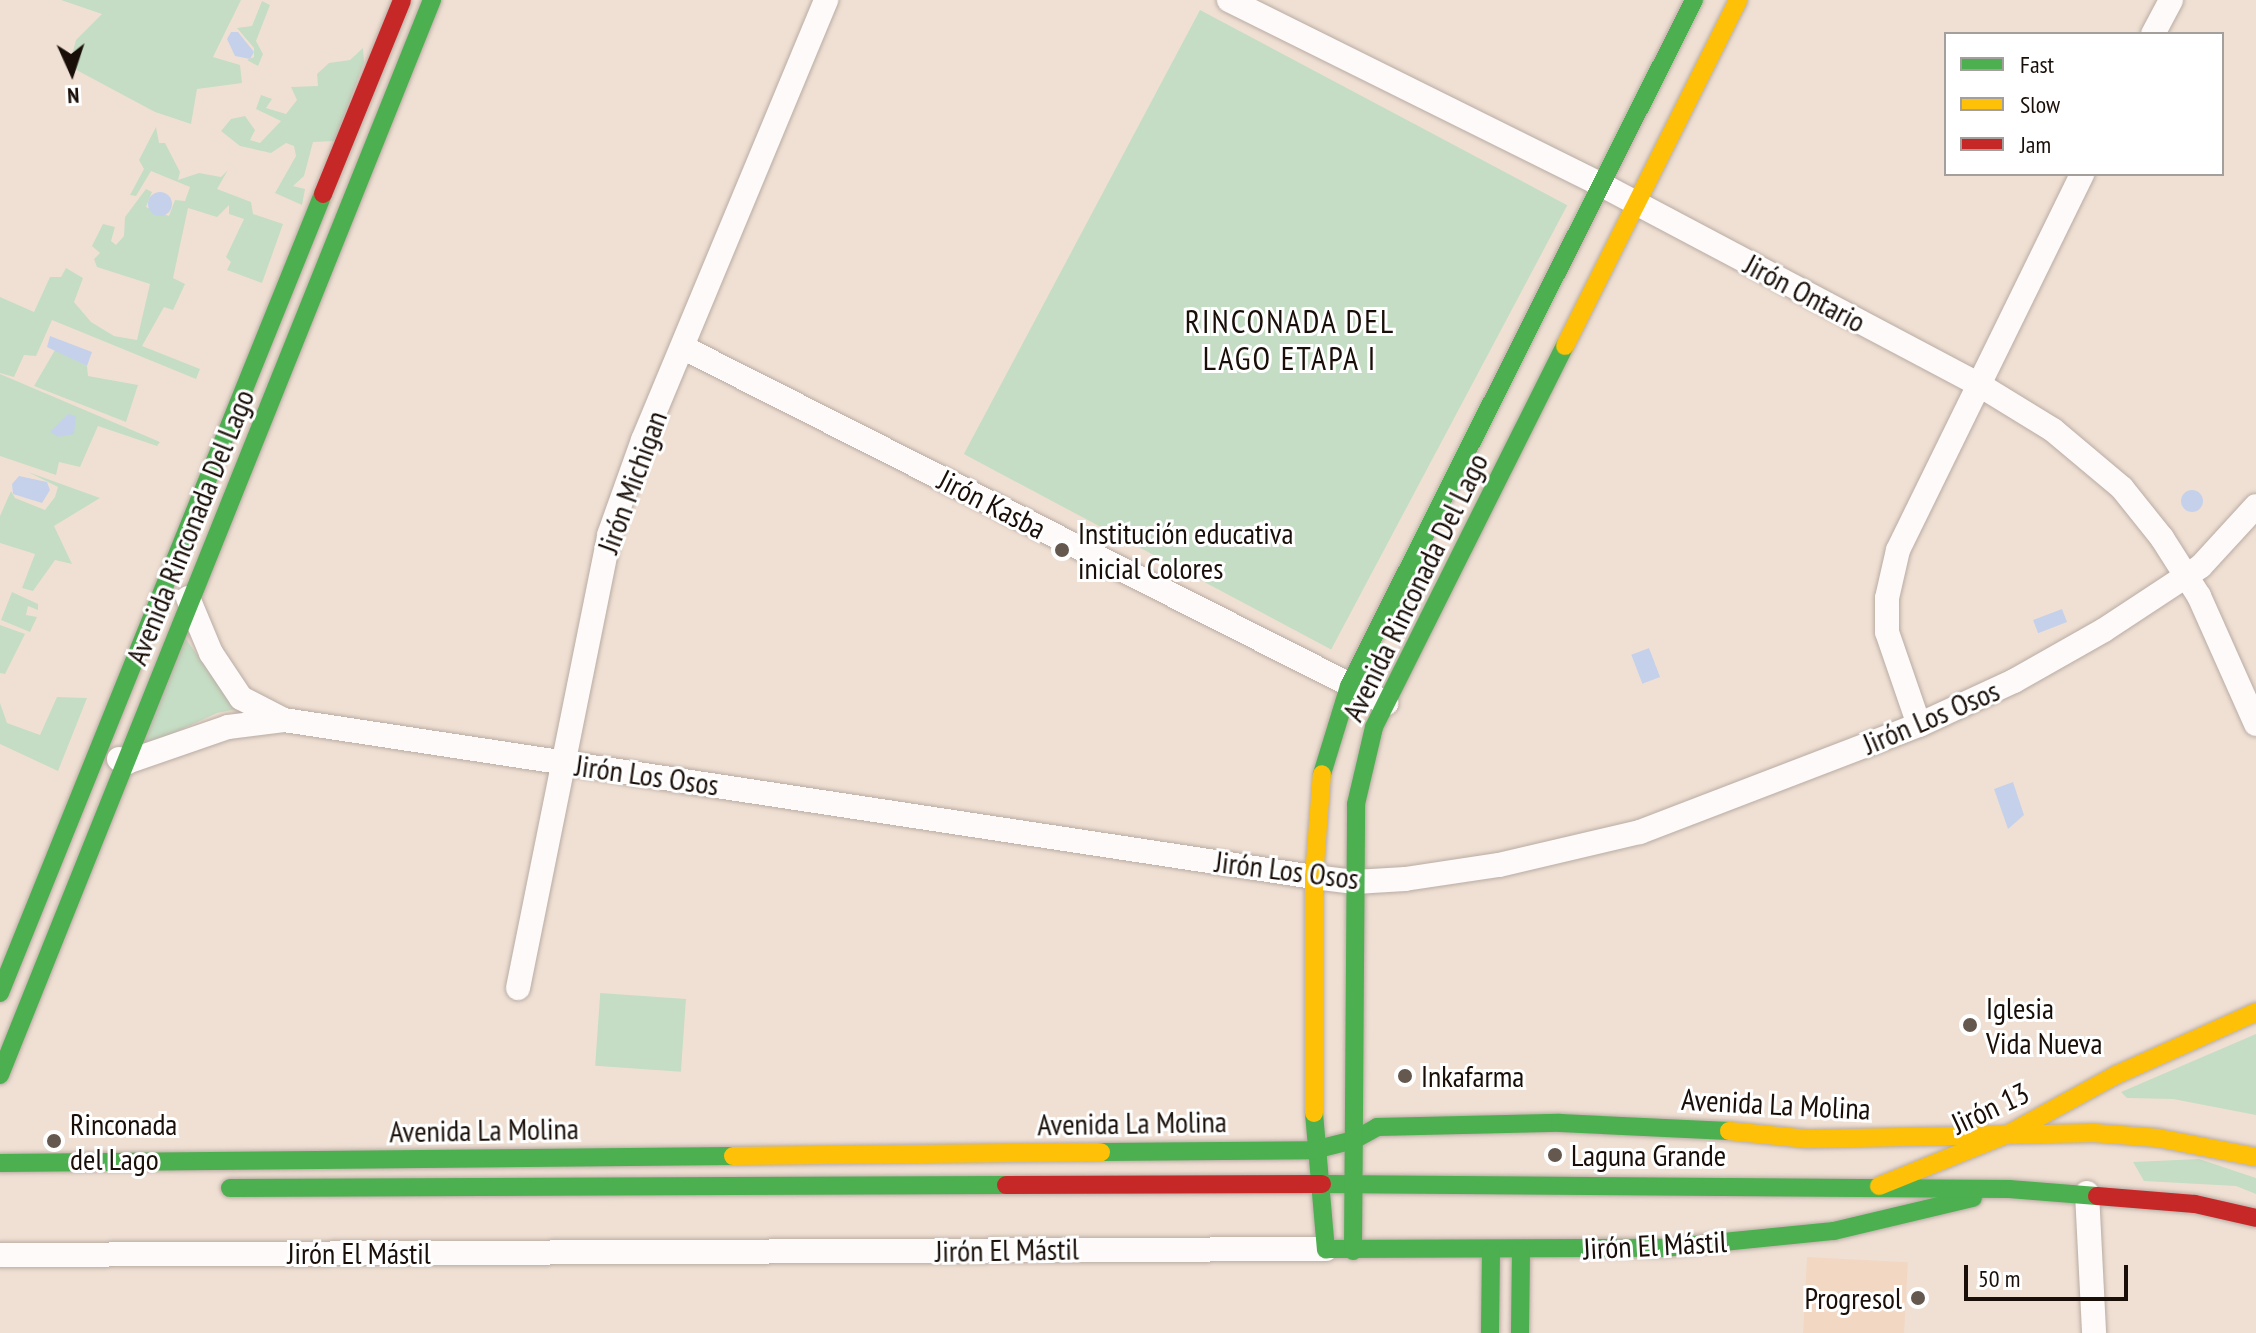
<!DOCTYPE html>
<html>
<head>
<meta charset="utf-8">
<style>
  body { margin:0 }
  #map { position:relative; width:2256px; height:1333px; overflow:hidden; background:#f0e0d4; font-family:"PT Sans Narrow",sans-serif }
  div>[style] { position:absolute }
  .built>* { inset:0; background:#f2d7c3; transform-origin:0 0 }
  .green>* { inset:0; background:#c5ddc4; transform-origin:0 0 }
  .water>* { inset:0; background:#c5d1ea; transform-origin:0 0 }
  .round { border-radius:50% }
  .roads { filter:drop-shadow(0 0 2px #b9aca3) drop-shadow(0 0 2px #b9aca3) }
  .street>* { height:24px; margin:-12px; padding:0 12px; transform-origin:12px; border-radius:12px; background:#fdfaf9 }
  .fast>* { height:18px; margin:-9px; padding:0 9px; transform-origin:9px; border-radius:9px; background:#4caf50 }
  .slow>* { height:18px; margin:-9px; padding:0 9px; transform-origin:9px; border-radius:9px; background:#ffc107 }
  .jam>* { height:18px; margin:-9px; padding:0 9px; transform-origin:9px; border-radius:9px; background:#c62828 }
  .dots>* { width:22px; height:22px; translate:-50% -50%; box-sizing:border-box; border:4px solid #fff; border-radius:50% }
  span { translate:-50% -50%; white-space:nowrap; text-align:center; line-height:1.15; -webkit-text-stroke:6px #fff; paint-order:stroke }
  .street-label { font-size:30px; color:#190f08 }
  .poi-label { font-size:30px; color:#190f08 }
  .left { translate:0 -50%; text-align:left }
  .right { translate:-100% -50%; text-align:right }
  .neighbourhood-label { font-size:32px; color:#190f08; letter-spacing:2px }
  .legend { position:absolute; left:1944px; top:32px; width:280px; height:144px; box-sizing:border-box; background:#fff; border:2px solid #a39f9c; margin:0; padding:10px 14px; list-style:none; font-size:24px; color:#190f08 }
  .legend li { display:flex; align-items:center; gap:16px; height:40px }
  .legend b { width:40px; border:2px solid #a39f9c }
  .north { position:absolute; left:32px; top:32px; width:80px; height:80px; -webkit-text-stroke:6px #fff; paint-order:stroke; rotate:177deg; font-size:22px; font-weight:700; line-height:32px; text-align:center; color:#190f08 }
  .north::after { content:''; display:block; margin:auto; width:28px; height:36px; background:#190f08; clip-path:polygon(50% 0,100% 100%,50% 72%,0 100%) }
  .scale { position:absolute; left:1964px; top:1265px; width:164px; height:36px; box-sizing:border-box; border:4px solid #190f08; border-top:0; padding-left:10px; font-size:24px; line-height:28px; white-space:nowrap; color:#190f08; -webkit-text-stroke:6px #fff; paint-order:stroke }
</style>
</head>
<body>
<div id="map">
  <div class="built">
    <i style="left:1807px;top:1257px;width:101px;height:76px;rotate:3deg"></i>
  </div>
  <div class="green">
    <i style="clip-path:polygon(61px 0,241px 0,213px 57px,240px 65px,242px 83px,197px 89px,191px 124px,155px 112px,69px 66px,76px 40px,102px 14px)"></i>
    <i style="clip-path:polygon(262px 1px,270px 5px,256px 41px,263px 54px,258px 66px,247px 60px,254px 57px,254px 48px,237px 28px,252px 26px)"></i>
    <i style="left:1200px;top:10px;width:416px;height:503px;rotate:28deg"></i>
    <i style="clip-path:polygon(363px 48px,364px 62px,335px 141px,313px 142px,304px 176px,293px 186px,305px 189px,302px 205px,275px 193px,296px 156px,294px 146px,286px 143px,271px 153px,240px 146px,221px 131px,231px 119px,245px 116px,255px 130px,250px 140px,260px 143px,281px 121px,256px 109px,261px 95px,272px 99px,266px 108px,286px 114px,297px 100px,291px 87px,318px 86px,317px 74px,329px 63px,350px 60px)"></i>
    <i style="clip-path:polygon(156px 127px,159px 143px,165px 143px,180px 172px,178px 180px,199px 173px,221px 177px,228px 170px,217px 189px,251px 202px,253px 214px,283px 224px,262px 283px,227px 270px,231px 262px,226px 257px,244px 219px,229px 214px,229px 205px,217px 217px,188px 208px,173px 278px,185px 284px,173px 310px,164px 307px,142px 346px,200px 369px,196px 379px,52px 320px,36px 356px,24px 355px,14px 377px,0 373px,0 297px,34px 312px,50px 277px,61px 277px,66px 268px,83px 278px,74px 302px,91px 322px,114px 336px,137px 340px,150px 284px,97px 267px,94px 259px,100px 253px,92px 246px,103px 224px,115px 227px,111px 241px,116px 245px,124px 236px,125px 217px,146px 189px,152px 192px,146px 207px,169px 216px,175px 200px,185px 201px,190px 187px,151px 171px,136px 196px,130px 195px,144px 169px,139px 160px)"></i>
    <i style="clip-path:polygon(55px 350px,87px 366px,88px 376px,138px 385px,126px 422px,34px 386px)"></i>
    <i style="clip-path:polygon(0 374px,160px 442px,157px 446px,98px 426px,80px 467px,59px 462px,56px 475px,0 456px)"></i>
    <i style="clip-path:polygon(28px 472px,100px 498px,54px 526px,72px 564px,55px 560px,33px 591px,22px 588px,35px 554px,0 543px,0 516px,11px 491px,15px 498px,45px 510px,55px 497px,58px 487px)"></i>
    <i style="clip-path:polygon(12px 592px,38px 604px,38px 610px,28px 606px,26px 615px,37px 617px,30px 632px,1px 620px)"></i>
    <i style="clip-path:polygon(0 625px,25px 634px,5px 674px,0 673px)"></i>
    <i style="clip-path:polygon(185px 638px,237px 709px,217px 713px,141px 748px)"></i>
    <i style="clip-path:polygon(57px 697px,87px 698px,58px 771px,0 744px,0 703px,7px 723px,40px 735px)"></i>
    <i style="left:686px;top:999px;width:73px;height:86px;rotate:94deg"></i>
    <i style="clip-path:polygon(2256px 1034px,2256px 1115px,2173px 1099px,2127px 1098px,2121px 1092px)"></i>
    <i style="clip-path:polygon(2199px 1159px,2256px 1178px,2256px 1194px,2236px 1186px,2144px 1181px,2133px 1162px)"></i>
  </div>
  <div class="water">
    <i style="clip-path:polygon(231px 32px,238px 32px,254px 52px,250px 59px,235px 56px,227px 39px)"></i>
    <i class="round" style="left:148px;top:192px;width:24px;height:24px"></i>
    <i style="clip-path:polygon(50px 336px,92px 352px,87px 366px,47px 347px)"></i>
    <i style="clip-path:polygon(68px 414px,76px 416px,74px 434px,59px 437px,50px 432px)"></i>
    <i style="clip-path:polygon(19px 476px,47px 482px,50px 490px,42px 503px,13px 494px,12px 484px)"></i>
    <i class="round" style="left:2181px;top:490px;width:22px;height:22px"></i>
    <i style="left:2062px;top:609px;width:14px;height:31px;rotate:69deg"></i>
    <i style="left:1649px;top:648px;width:31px;height:19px;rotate:69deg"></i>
    <i style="clip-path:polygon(2013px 782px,2024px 815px,2008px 829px,1994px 789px)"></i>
  </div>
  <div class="roads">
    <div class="street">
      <i style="left:1229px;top:0;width:416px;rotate:26.4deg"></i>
      <i style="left:1602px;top:185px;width:425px;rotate:27.9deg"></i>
      <i style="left:1978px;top:384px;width:88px;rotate:31.5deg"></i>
      <i style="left:2053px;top:430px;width:90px;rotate:40deg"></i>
      <i style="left:2122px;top:488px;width:64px;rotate:51.3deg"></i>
      <i style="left:2162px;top:538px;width:69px;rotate:57.5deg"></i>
      <i style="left:2199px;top:596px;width:140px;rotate:66deg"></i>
      <i style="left:2153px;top:34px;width:38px;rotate:-62deg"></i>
      <i style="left:684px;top:348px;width:787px;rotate:26.83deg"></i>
      <i style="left:188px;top:598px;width:60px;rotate:67.3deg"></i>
      <i style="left:211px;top:653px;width:54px;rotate:56.3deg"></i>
      <i style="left:241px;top:698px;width:48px;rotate:27.1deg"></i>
      <i style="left:1919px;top:725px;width:98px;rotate:-109deg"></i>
      <i style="left:1887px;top:632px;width:34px;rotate:-90deg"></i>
      <i style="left:1887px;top:598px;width:49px;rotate:-77.1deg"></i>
      <i style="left:1898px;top:550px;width:419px;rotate:-63.9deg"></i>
      <i style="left:119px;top:759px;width:9px;rotate:21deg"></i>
      <i style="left:127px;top:762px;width:107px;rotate:-19.1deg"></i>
      <i style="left:228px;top:727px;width:56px;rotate:-7.1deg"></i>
      <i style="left:284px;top:720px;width:1042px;rotate:8.67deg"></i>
      <i style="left:1314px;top:877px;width:41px;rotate:7deg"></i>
      <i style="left:1355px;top:882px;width:50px;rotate:-3.4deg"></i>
      <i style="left:1405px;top:879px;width:95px;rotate:-8.5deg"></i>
      <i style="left:1499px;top:865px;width:145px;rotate:-13.2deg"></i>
      <i style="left:1640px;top:832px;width:299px;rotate:-21deg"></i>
      <i style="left:1919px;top:725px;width:105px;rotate:-24.9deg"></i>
      <i style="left:2014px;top:681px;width:103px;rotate:-29.5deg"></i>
      <i style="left:2104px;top:630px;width:116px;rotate:-33.4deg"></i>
      <i style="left:2201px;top:566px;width:81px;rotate:-47.5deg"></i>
      <i style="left:518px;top:988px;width:462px;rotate:-78.6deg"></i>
      <i style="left:609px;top:535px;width:101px;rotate:-70.3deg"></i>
      <i style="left:643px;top:440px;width:477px;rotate:-67.4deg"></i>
      <i style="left:2087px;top:1193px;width:140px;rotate:87.1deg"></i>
      <i style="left:0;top:1255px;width:1326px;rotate:-0.26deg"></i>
    </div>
    <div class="fast">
      <i style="left:1322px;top:774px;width:92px;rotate:-72.9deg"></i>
      <i style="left:1349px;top:686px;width:768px;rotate:-63.3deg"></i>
      <i style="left:0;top:993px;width:862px;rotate:-67.99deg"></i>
      <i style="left:0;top:1075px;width:1159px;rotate:-68.11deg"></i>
      <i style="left:1314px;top:1113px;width:137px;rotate:85deg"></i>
      <i style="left:1326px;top:1249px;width:337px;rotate:-0.2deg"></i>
      <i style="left:1663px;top:1248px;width:172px;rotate:-5.7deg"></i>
      <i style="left:1834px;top:1231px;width:143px;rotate:-13.4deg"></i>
      <i style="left:1101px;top:1152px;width:213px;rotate:-0.5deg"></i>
      <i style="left:1314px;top:1150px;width:41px;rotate:-14deg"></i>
      <i style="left:1354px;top:1140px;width:26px;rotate:-29deg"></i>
      <i style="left:1377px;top:1127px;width:183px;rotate:-1.3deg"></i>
      <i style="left:1560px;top:1123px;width:169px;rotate:2.7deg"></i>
      <i style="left:0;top:1163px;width:733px;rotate:-0.55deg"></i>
      <i style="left:1322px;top:1184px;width:687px;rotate:0.42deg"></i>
      <i style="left:2009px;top:1189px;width:88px;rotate:4.5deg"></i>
      <i style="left:230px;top:1188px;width:776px;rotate:-0.22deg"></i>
      <i style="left:1353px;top:1251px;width:447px;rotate:-89.6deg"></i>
      <i style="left:1356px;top:804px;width:79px;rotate:-76.8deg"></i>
      <i style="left:1374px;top:727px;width:426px;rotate:-63.4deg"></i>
      <i style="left:1490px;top:1333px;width:81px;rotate:-89.3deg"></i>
      <i style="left:1520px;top:1333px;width:82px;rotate:-89.3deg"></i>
    </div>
    <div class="slow">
      <i style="left:1565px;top:346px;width:387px;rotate:-63.4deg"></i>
      <i style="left:1314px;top:1113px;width:236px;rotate:-90deg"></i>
      <i style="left:1314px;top:877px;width:103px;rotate:-85.6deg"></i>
      <i style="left:1729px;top:1131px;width:79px;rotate:5.8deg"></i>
      <i style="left:1808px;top:1139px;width:286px;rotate:-1.2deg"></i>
      <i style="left:2094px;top:1133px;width:64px;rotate:4.5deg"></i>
      <i style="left:2158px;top:1138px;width:100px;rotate:11deg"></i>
      <i style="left:733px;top:1156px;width:368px;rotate:-0.6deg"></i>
      <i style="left:1879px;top:1186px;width:141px;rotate:-22deg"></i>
      <i style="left:2010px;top:1133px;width:121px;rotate:-28.7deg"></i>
      <i style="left:2116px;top:1075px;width:154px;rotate:-24.2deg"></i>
    </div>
    <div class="jam">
      <i style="left:323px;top:194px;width:209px;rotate:-67.8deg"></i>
      <i style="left:1006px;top:1185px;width:316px;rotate:-0.2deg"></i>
      <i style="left:2097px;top:1196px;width:98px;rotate:4.7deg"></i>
      <i style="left:2195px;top:1204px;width:63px;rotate:12.9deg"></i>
    </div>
  </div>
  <div class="dots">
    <i style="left:1062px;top:550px;background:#64584f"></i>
    <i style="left:1970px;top:1025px;background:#64584f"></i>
    <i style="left:1405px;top:1076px;background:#64584f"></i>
    <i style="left:54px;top:1141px;background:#64584f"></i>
    <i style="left:1555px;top:1155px;background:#64584f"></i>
    <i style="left:1918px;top:1298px;background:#64584f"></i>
  </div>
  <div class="street-label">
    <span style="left:1805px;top:293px;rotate:28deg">Jirón Ontario</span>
    <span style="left:632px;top:482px;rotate:-70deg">Jirón Michigan</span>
    <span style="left:992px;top:504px;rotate:27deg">Jirón Kasba</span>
    <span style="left:190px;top:527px;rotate:-68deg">Avenida Rinconada Del Lago</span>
    <span style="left:1415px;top:587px;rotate:-64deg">Avenida Rinconada Del Lago</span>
    <span style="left:1931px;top:717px;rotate:-23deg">Jirón Los Osos</span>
    <span style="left:647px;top:775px;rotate:8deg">Jirón Los Osos</span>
    <span style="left:1287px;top:870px;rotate:7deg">Jirón Los Osos</span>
    <span style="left:1776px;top:1104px;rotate:3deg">Avenida La Molina</span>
    <span style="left:1990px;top:1108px;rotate:-25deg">Jirón 13</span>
    <span style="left:1132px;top:1123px;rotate:-1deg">Avenida La Molina</span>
    <span style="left:484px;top:1130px;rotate:-1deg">Avenida La Molina</span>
    <span style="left:1655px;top:1245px;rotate:-3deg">Jirón El Mástil</span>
    <span style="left:1007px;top:1250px;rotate:-1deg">Jirón El Mástil</span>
    <span style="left:359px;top:1253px">Jirón El Mástil</span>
  </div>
  <div class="poi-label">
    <span class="left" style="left:1078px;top:550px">Institución educativa<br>inicial Colores</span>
    <span class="left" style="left:1986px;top:1025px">Iglesia<br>Vida Nueva</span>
    <span class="left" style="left:1421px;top:1076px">Inkafarma</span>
    <span class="left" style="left:70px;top:1141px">Rinconada<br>del Lago</span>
    <span class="left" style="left:1571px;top:1155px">Laguna Grande</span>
    <span class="right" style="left:1902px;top:1298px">Progresol</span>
  </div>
  <div class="neighbourhood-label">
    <span style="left:1290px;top:340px">RINCONADA DEL<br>LAGO ETAPA I</span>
  </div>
  <ul class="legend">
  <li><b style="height:10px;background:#4caf50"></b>Fast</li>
  <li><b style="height:10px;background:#ffc107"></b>Slow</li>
  <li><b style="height:10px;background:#c62828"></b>Jam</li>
  </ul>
  <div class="north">N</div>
  <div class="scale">50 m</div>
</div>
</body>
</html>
